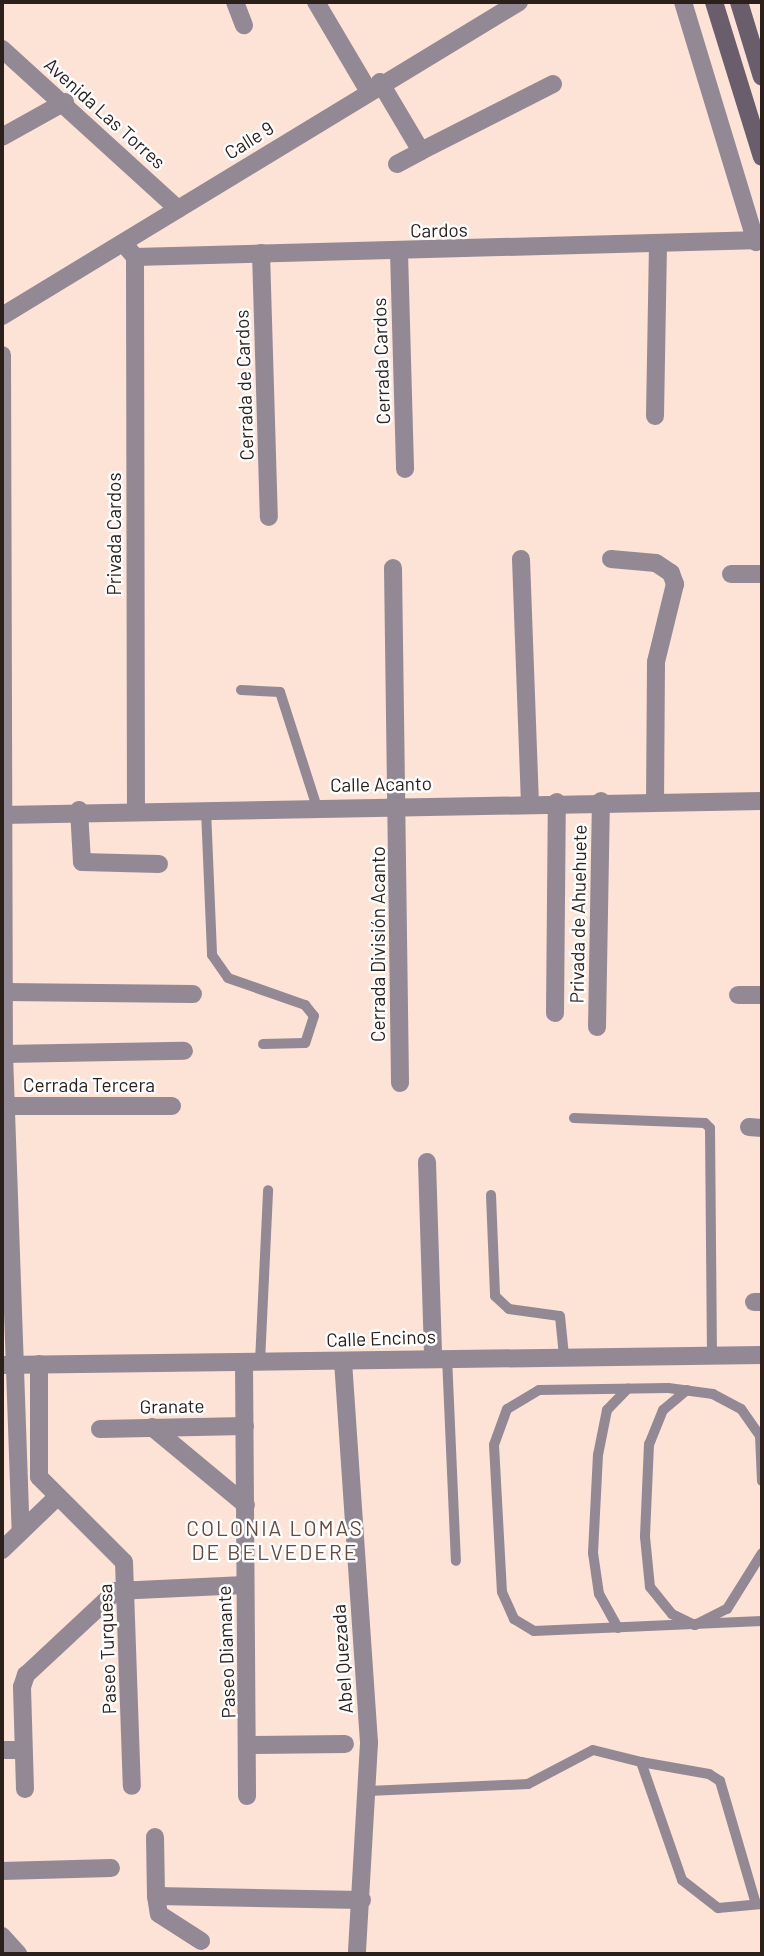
<!DOCTYPE html>
<html>
<head>
<meta charset="utf-8">
<style>
  body { margin:0 }
  #map { position:relative; width:764px; height:1956px; overflow:hidden; background:#fde2d6; font-family:Barlow,sans-serif }
  div>[style] { position:absolute }
  .lane>* { height:10px; margin:-5px; padding:0 5px; transform-origin:5px; border-radius:5px; background:#928994 }
  .street>* { height:18px; margin:-9px; padding:0 9px; transform-origin:9px; border-radius:9px; background:#928994 }
  .secondary>* { height:18px; margin:-9px; padding:0 9px; transform-origin:9px; border-radius:9px; background:#6a5d6c }
  span { translate:-50% -50%; white-space:nowrap; text-align:center; line-height:1.15; -webkit-text-stroke:5px #fff; paint-order:stroke }
  .street-label { font-size:19px; color:#2c201b }
  .neighbourhood-label { font-size:21px; color:#654a3d; letter-spacing:2px }
  .frame { position:absolute; inset:0; border:4px solid #2c201b; pointer-events:none }
</style>
</head>
<body>
<div id="map">
  <div class="lane">
    <i style="left:241px;top:690px;width:39px;rotate:3deg"></i>
    <i style="left:280px;top:692px;width:121px;rotate:72.2deg"></i>
    <i style="left:206px;top:810px;width:145px;rotate:87.6deg"></i>
    <i style="left:212px;top:955px;width:28px;rotate:55deg"></i>
    <i style="left:228px;top:978px;width:82px;rotate:19.3deg"></i>
    <i style="left:305px;top:1005px;width:14px;rotate:51deg"></i>
    <i style="left:314px;top:1016px;width:28px;rotate:108deg"></i>
    <i style="left:305px;top:1043px;width:42px;rotate:178.6deg"></i>
    <i style="left:574px;top:1118px;width:131px;rotate:2.2deg"></i>
    <i style="left:705px;top:1123px;width:7px;rotate:45deg"></i>
    <i style="left:710px;top:1128px;width:227px;rotate:89.5deg"></i>
    <i style="left:491px;top:1195px;width:101px;rotate:87.7deg"></i>
    <i style="left:495px;top:1296px;width:19px;rotate:43deg"></i>
    <i style="left:509px;top:1309px;width:51px;rotate:7.8deg"></i>
    <i style="left:560px;top:1316px;width:40px;rotate:84.3deg"></i>
    <i style="left:447px;top:1357px;width:204px;rotate:87.5deg"></i>
    <i style="left:260px;top:1362px;width:172px;rotate:-87.3deg"></i>
    <i style="left:687px;top:1390px;width:31px;rotate:140deg"></i>
    <i style="left:663px;top:1410px;width:37px;rotate:112deg"></i>
    <i style="left:649px;top:1444px;width:93px;rotate:92.5deg"></i>
    <i style="left:645px;top:1537px;width:50px;rotate:84.3deg"></i>
    <i style="left:650px;top:1587px;width:35px;rotate:51deg"></i>
    <i style="left:672px;top:1614px;width:25px;rotate:26deg"></i>
    <i style="left:695px;top:1625px;width:36px;rotate:-27deg"></i>
    <i style="left:727px;top:1609px;width:66px;rotate:-58deg"></i>
    <i style="left:762px;top:1481px;width:45px;rotate:-92.5deg"></i>
    <i style="left:760px;top:1436px;width:33px;rotate:-125deg"></i>
    <i style="left:741px;top:1409px;width:32px;rotate:-152deg"></i>
    <i style="left:713px;top:1394px;width:45px;rotate:-172.4deg"></i>
    <i style="left:668px;top:1388px;width:129px;rotate:179.1deg"></i>
    <i style="left:539px;top:1390px;width:37px;rotate:149deg"></i>
    <i style="left:507px;top:1409px;width:38px;rotate:110deg"></i>
    <i style="left:494px;top:1445px;width:147px;rotate:86.9deg"></i>
    <i style="left:502px;top:1592px;width:30px;rotate:66deg"></i>
    <i style="left:514px;top:1619px;width:23px;rotate:31deg"></i>
    <i style="left:534px;top:1631px;width:228px;rotate:-2.5deg"></i>
    <i style="left:618px;top:1628px;width:39px;rotate:-119deg"></i>
    <i style="left:599px;top:1594px;width:41px;rotate:-98.3deg"></i>
    <i style="left:593px;top:1553px;width:98px;rotate:-87.1deg"></i>
    <i style="left:598px;top:1455px;width:46px;rotate:-78.7deg"></i>
    <i style="left:607px;top:1410px;width:30px;rotate:-46deg"></i>
    <i style="left:641px;top:1762px;width:69px;rotate:10deg"></i>
    <i style="left:709px;top:1774px;width:13px;rotate:32deg"></i>
    <i style="left:720px;top:1781px;width:128px;rotate:73.7deg"></i>
    <i style="left:368px;top:1791px;width:160px;rotate:-2.5deg"></i>
    <i style="left:528px;top:1784px;width:73px;rotate:-27.6deg"></i>
    <i style="left:593px;top:1750px;width:49px;rotate:14deg"></i>
    <i style="left:641px;top:1762px;width:125px;rotate:70.8deg"></i>
    <i style="left:682px;top:1880px;width:46px;rotate:37.9deg"></i>
    <i style="left:718px;top:1908px;width:44px;rotate:-5.2deg"></i>
  </div>
  <div class="street">
    <i style="left:235px;top:2px;width:25px;rotate:69deg"></i>
    <i style="left:316px;top:2px;width:102px;rotate:59.4deg"></i>
    <i style="left:683px;top:2px;width:251px;rotate:73.1deg"></i>
    <i style="left:2px;top:49px;width:238px;rotate:42.3deg"></i>
    <i style="left:380px;top:82px;width:80px;rotate:59.3deg"></i>
    <i style="left:421px;top:151px;width:148px;rotate:-26.9deg"></i>
    <i style="left:2px;top:137px;width:72px;rotate:-29.1deg"></i>
    <i style="left:397px;top:164px;width:27px;rotate:-28deg"></i>
    <i style="left:123px;top:243px;width:18px;rotate:49deg"></i>
    <i style="left:135px;top:257px;width:627px;rotate:-1.55deg"></i>
    <i style="left:399px;top:252px;width:217px;rotate:88.4deg"></i>
    <i style="left:261px;top:253px;width:264px;rotate:88.3deg"></i>
    <i style="left:135px;top:257px;width:554px;rotate:89.9deg"></i>
    <i style="left:2px;top:316px;width:605px;rotate:-31.27deg"></i>
    <i style="left:2px;top:355px;width:699px;rotate:89.84deg"></i>
    <i style="left:4px;top:1054px;width:478px;rotate:88deg"></i>
    <i style="left:655px;top:416px;width:170px;rotate:-89deg"></i>
    <i style="left:521px;top:559px;width:243px;rotate:87.9deg"></i>
    <i style="left:611px;top:559px;width:45px;rotate:5.1deg"></i>
    <i style="left:656px;top:563px;width:18px;rotate:34deg"></i>
    <i style="left:671px;top:573px;width:12px;rotate:70deg"></i>
    <i style="left:675px;top:584px;width:80px;rotate:103.7deg"></i>
    <i style="left:656px;top:662px;width:139px;rotate:90.4deg"></i>
    <i style="left:393px;top:568px;width:515px;rotate:89.22deg"></i>
    <i style="left:731px;top:574px;width:31px"></i>
    <i style="left:79px;top:810px;width:52px;rotate:86.7deg"></i>
    <i style="left:82px;top:862px;width:77px;rotate:1.5deg"></i>
    <i style="left:2px;top:815px;width:760px;rotate:-1.06deg"></i>
    <i style="left:5px;top:992px;width:188px;rotate:0.6deg"></i>
    <i style="left:738px;top:995px;width:24px"></i>
    <i style="left:555px;top:1013px;width:211px;rotate:-89.5deg"></i>
    <i style="left:597px;top:1027px;width:226px;rotate:-89deg"></i>
    <i style="left:4px;top:1054px;width:180px;rotate:-1deg"></i>
    <i style="left:6px;top:1106px;width:166px"></i>
    <i style="left:749px;top:1127px;width:13px;rotate:4deg"></i>
    <i style="left:427px;top:1162px;width:196px;rotate:88.2deg"></i>
    <i style="left:754px;top:1302px;width:8px"></i>
    <i style="left:343px;top:1361px;width:383px;rotate:86.1deg"></i>
    <i style="left:369px;top:1743px;width:211px;rotate:93.3deg"></i>
    <i style="left:244px;top:1362px;width:434px;rotate:89.6deg"></i>
    <i style="left:39px;top:1364px;width:113px;rotate:90deg"></i>
    <i style="left:39px;top:1477px;width:120px;rotate:45deg"></i>
    <i style="left:124px;top:1562px;width:224px;rotate:88deg"></i>
    <i style="left:2px;top:1365px;width:760px;rotate:-0.75deg"></i>
    <i style="left:152px;top:1427px;width:122px;rotate:39.7deg"></i>
    <i style="left:100px;top:1429px;width:145px;rotate:-1.2deg"></i>
    <i style="left:2px;top:1550px;width:75px;rotate:-43.9deg"></i>
    <i style="left:250px;top:1745px;width:95px;rotate:-0.6deg"></i>
    <i style="left:2px;top:1750px;width:21px"></i>
    <i style="left:25px;top:1789px;width:102px;rotate:-91.7deg"></i>
    <i style="left:22px;top:1687px;width:13px;rotate:-72deg"></i>
    <i style="left:26px;top:1675px;width:123px;rotate:-43deg"></i>
    <i style="left:116px;top:1591px;width:129px;rotate:-2.7deg"></i>
    <i style="left:155px;top:1837px;width:59px;rotate:89deg"></i>
    <i style="left:156px;top:1896px;width:206px;rotate:1.1deg"></i>
    <i style="left:2px;top:1871px;width:109px;rotate:-1.6deg"></i>
    <i style="left:156px;top:1896px;width:18px;rotate:81deg"></i>
    <i style="left:159px;top:1914px;width:50px;rotate:32.7deg"></i>
    <i style="left:2px;top:1936px;width:24px;rotate:48deg"></i>
  </div>
  <div class="secondary">
    <i style="left:714px;top:2px;width:162px;rotate:72.8deg"></i>
    <i style="left:739px;top:2px;width:78px;rotate:73deg"></i>
  </div>
  <div class="street-label">
    <span style="left:105px;top:113px;rotate:42deg">Avenida Las Torres</span>
    <span style="left:249px;top:140px;rotate:-32deg">Calle 9</span>
    <span style="left:439px;top:230px;rotate:-1deg">Cardos</span>
    <span style="left:381px;top:361px;rotate:-92deg">Cerrada Cardos</span>
    <span style="left:244px;top:385px;rotate:-92deg">Cerrada de Cardos</span>
    <span style="left:114px;top:534px;rotate:-90deg">Privada Cardos</span>
    <span style="left:381px;top:784px;rotate:-1deg">Calle Acanto</span>
    <span style="left:578px;top:914px;rotate:-89deg">Privada de Ahuehuete</span>
    <span style="left:378px;top:944px;rotate:-90deg">Cerrada División Acanto</span>
    <span style="left:89px;top:1085px">Cerrada Tercera</span>
    <span style="left:381px;top:1338px;rotate:-2deg">Calle Encinos</span>
    <span style="left:172px;top:1406px;rotate:-1deg">Granate</span>
    <span style="left:107px;top:1649px;rotate:-92deg">Paseo Turquesa</span>
    <span style="left:226px;top:1652px;rotate:-92deg">Paseo Diamante</span>
    <span style="left:342px;top:1659px;rotate:-94deg">Abel Quezada</span>
  </div>
  <div class="neighbourhood-label">
    <span style="left:275px;top:1540px">COLONIA LOMAS<br>DE BELVEDERE</span>
  </div>
  <div class="frame"></div>
</div>
</body>
</html>
